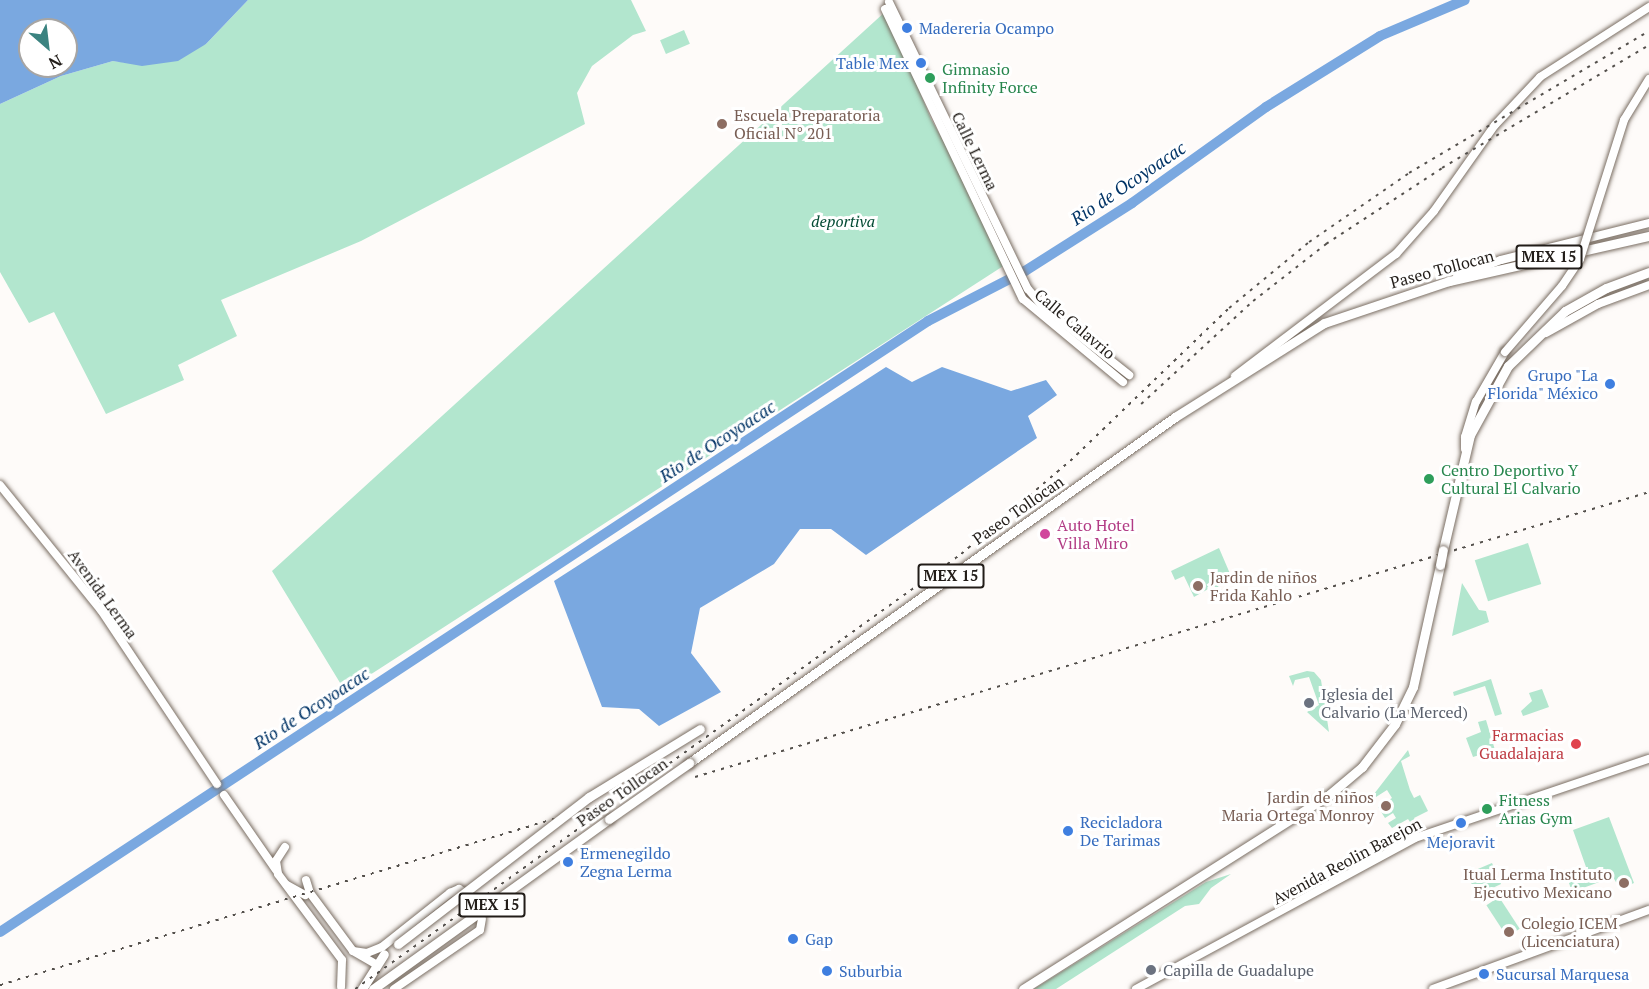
<!DOCTYPE html>
<html>
<head>
<meta charset="utf-8">
<style>
  body { margin:0 }
  #map { position:relative; width:1649px; height:989px; overflow:hidden; background:#fefbf9; font-family:"PT Serif",serif }
  div>[style] { position:absolute }
  .green>* { inset:0; background:#b2e6ce; transform-origin:0 0 }
  .water>* { inset:0; background:#7aa8e0 }
  .river>* { height:10px; margin:-5px; padding:0 5px; transform-origin:5px; border-radius:5px; background:#7aa8e0 }
  .secondary-tunnel>* { height:8px; margin-top:-4px; transform-origin:0; background:repeating-linear-gradient(90deg,#dddad7 0 8px,transparent 0 12px) }
  .roads { filter:drop-shadow(0 0 2px #7a6e63) drop-shadow(0 0 2px #7a6e63) }
  .secondary>* { height:8px; margin:-4px; padding:0 4px; transform-origin:4px; border-radius:4px; background:#fff }
  .highway>* { height:9px; margin:-4.5px; padding:0 4.5px; transform-origin:4.5px; border-radius:4.5px; background:#fff }
  .rail>* { height:1.5px; margin-top:-0.75px; transform-origin:0; background:repeating-linear-gradient(90deg,#54504c 0 3px,transparent 0 9px) }
  .bridges { filter:drop-shadow(0 0 2px #7a6e63) drop-shadow(0 0 2px #7a6e63) }
  .secondary-bridge>* { height:8px; margin:-4px; padding:0 4px; transform-origin:4px; border-radius:4px; background:#fff }
  .highway-bridge>* { height:9px; margin:-4.5px; padding:0 4.5px; transform-origin:4.5px; border-radius:4.5px; background:#fff }
  .dots>* { width:16px; height:16px; translate:-50% -50%; box-sizing:border-box; border:3px solid #fff; border-radius:50% }
  span { translate:-50% -50%; white-space:nowrap; text-align:center; line-height:1.15; -webkit-text-stroke:6px #fff; paint-order:stroke }
  .shield-label span { padding:2px 4px; background:#fff; border:2px solid; border-radius:4px; -webkit-text-stroke-width:0 }
  .shield-label { font-size:15px; color:#221d19; font-weight:700 }
  .shop-label { font-size:16px; color:#366cbe }
  .left { translate:0 -50%; text-align:left }
  .right { translate:-100% -50%; text-align:right }
  .leisure-label { font-size:16px; color:#27864d }
  .education-label { font-size:16px; color:#785e54 }
  .street-label { font-size:16px; color:#221d19 }
  .park-label { font-size:16px; color:#044b34; font-style:italic }
  .hotel-label { font-size:16px; color:#b23c85 }
  .worship-label { font-size:16px; color:#5b616d }
  .health-label { font-size:16px; color:#be3a42 }
  .water-label { font-size:18px; color:#023466; font-style:italic }
  .north { position:absolute; left:18px; top:18px; width:60px; height:60px; box-sizing:border-box; background:#fff; border:2px solid #a7a5a3; border-radius:50%; rotate:152deg; font-size:16px; font-weight:700; line-height:24px; text-align:center; color:#221d19 }
  .north::after { content:''; display:block; margin:auto; width:21px; height:27px; background:#3b8380; clip-path:polygon(50% 0,100% 100%,50% 72%,0 100%) }
</style>
</head>
<body>
<div id="map">
  <div class="green">
    <i style="clip-path:polygon(248px 0,631px 0,646px 31px,633px 35px,592px 66px,577px 93px,585px 124px,361px 241px,221px 300px,237px 336px,178px 365px,184px 380px,106px 414px,54px 312px,29px 323px,0 272px,0 104px,61px 76px,113px 61px,146px 65px,206px 44px)"></i>
    <i style="clip-path:polygon(886px 11px,931px 119px,1011px 261px,345px 691px,272px 571px)"></i>
    <i style="left:684px;top:30px;width:15px;height:26px;rotate:67deg"></i>
    <i style="left:1528px;top:543px;width:43px;height:56px;rotate:72deg"></i>
    <i style="clip-path:polygon(1219px 548px,1231px 576px,1216px 584px,1225px 594px,1216px 599px,1210px 588px,1194px 597px,1184px 576px,1175px 580px,1171px 571px)"></i>
    <i style="clip-path:polygon(1462px 583px,1479px 610px,1486px 611px,1489px 622px,1452px 636px)"></i>
    <i style="clip-path:polygon(1307px 671px,1314px 672px,1321px 680px,1329px 732px,1307px 712px,1319px 705px,1309px 677px,1295px 680px,1293px 686px,1289px 676px)"></i>
    <i style="clip-path:polygon(1491px 679px,1502px 714px,1495px 716px,1485px 686px,1454px 696px,1453px 692px)"></i>
    <i style="clip-path:polygon(1542px 689px,1549px 707px,1523px 716px,1521px 711px,1532px 701px,1529px 693px)"></i>
    <i style="clip-path:polygon(1486px 720px,1495px 750px,1473px 757px,1466px 738px,1481px 732px,1478px 722px)"></i>
    <i style="clip-path:polygon(1408px 750px,1410px 756px,1401px 761px,1410px 790px,1414px 798px,1420px 795px,1428px 811px,1414px 818px,1418px 826px,1414px 828px,1408px 819px,1392px 828px,1388px 823px,1396px 818px,1393px 813px,1385px 818px,1378px 807px,1392px 798px,1387px 790px,1376px 797px,1374px 794px)"></i>
    <i style="clip-path:polygon(1609px 817px,1634px 883px,1620px 889px,1613px 877px,1572px 892px,1566px 874px,1586px 867px,1573px 830px)"></i>
    <i style="clip-path:polygon(1492px 863px,1501px 884px,1478px 895px,1466px 874px)"></i>
    <i style="clip-path:polygon(1231px 874px,1211px 888px,1199px 904px,1185px 906px,1056px 989px,1034px 989px,1206px 882px)"></i>
    <i style="left:1499px;top:897px;width:38px;height:15px;rotate:57deg"></i>
  </div>
  <div class="water">
    <i style="clip-path:polygon(evenodd,0 0,248px 0,206px 44px,178px 61px,142px 66px,113px 61px,61px 76px,0 104px,0 0,30px 30px,66px 30px,66px 66px,30px 66px,30px 30px)"></i>
    <i style="clip-path:polygon(886px 367px,912px 382px,942px 367px,1011px 391px,1046px 380px,1057px 395px,1028px 416px,1037px 438px,866px 555px,831px 529px,800px 529px,774px 564px,700px 608px,691px 653px,721px 692px,659px 726px,639px 709px,602px 707px,554px 581px)"></i>
  </div>
  <div class="river">
    <i style="left:0;top:932px;width:1111px;rotate:-33.36deg"></i>
    <i style="left:928px;top:321px;width:109px;rotate:-27.3deg"></i>
    <i style="left:1025px;top:271px;width:127px;rotate:-32.4deg"></i>
    <i style="left:1132px;top:203px;width:165px;rotate:-35.6deg"></i>
    <i style="left:1266px;top:107px;width:134px;rotate:-31.9deg"></i>
    <i style="left:1380px;top:36px;width:92px;rotate:-23deg"></i>
  </div>
  <div class="secondary-tunnel">
    <i style="left:467px;top:894px;width:28px;rotate:58deg"></i>
  </div>
  <div class="roads">
    <div class="secondary">
      <i style="left:889px;top:2px;width:319px;rotate:64.2deg"></i>
      <i style="left:1028px;top:289px;width:23px;rotate:50deg"></i>
      <i style="left:1043px;top:307px;width:110px;rotate:38.3deg"></i>
      <i style="left:885px;top:9px;width:321px;rotate:64.6deg"></i>
      <i style="left:1023px;top:299px;width:130px;rotate:39.7deg"></i>
      <i style="left:1457px;top:277px;width:47px;rotate:-21.1deg"></i>
      <i style="left:1501px;top:260px;width:153px;rotate:-14deg"></i>
      <i style="left:1546px;top:333px;width:60px;rotate:-29.1deg"></i>
      <i style="left:1598px;top:304px;width:54px;rotate:-20.4deg"></i>
      <i style="left:1235px;top:376px;width:202px;rotate:-37.2deg"></i>
      <i style="left:1396px;top:254px;width:57px;rotate:-48.5deg"></i>
      <i style="left:1434px;top:211px;width:105px;rotate:-54.7deg"></i>
      <i style="left:1495px;top:125px;width:66px;rotate:-46.8deg"></i>
      <i style="left:1540px;top:77px;width:130px;rotate:-32.7deg"></i>
      <i style="left:1465px;top:449px;width:12px;rotate:-90deg"></i>
      <i style="left:1465px;top:437px;width:37px;rotate:-73deg"></i>
      <i style="left:1476px;top:402px;width:58px;rotate:-59.9deg"></i>
      <i style="left:0;top:485px;width:161px;rotate:51.1deg"></i>
      <i style="left:101px;top:610px;width:209px;rotate:56.3deg"></i>
      <i style="left:224px;top:795px;width:91px;rotate:55.3deg"></i>
      <i style="left:285px;top:847px;width:17px;rotate:123deg"></i>
      <i style="left:276px;top:861px;width:13px;rotate:81deg"></i>
      <i style="left:278px;top:874px;width:107px;rotate:53.3deg"></i>
      <i style="left:342px;top:960px;width:27px;rotate:92deg"></i>
      <i style="left:306px;top:880px;width:14px;rotate:73deg"></i>
      <i style="left:310px;top:893px;width:72px;rotate:53.4deg"></i>
      <i style="left:353px;top:951px;width:24px;rotate:30deg"></i>
      <i style="left:287px;top:885px;width:21px;rotate:29deg"></i>
      <i style="left:353px;top:951px;width:14px;rotate:8deg"></i>
      <i style="left:367px;top:953px;width:16px;rotate:-22deg"></i>
      <i style="left:382px;top:947px;width:87px;rotate:-38.5deg"></i>
      <i style="left:450px;top:893px;width:10px;rotate:-24deg"></i>
      <i style="left:459px;top:889px;width:9px;rotate:32deg"></i>
      <i style="left:394px;top:989px;width:104px;rotate:-34.5deg"></i>
      <i style="left:480px;top:930px;width:11px;rotate:-80deg"></i>
      <i style="left:1136px;top:989px;width:317px;rotate:-28.4deg"></i>
      <i style="left:1415px;top:838px;width:247px;rotate:-18.7deg"></i>
      <i style="left:1433px;top:989px;width:230px;rotate:-20.1deg"></i>
    </div>
    <div class="highway">
      <i style="left:1443px;top:550px;width:118px;rotate:-76.8deg"></i>
      <i style="left:1470px;top:435px;width:79px;rotate:-61.2deg"></i>
      <i style="left:1508px;top:366px;width:79px;rotate:-44deg"></i>
      <i style="left:1565px;top:311px;width:47px;rotate:-29.3deg"></i>
      <i style="left:1606px;top:288px;width:46px;rotate:-20.4deg"></i>
      <i style="left:689px;top:763px;width:597px;rotate:-35.45deg"></i>
      <i style="left:1175px;top:417px;width:176px;rotate:-32.2deg"></i>
      <i style="left:1324px;top:323px;width:132px;rotate:-18.6deg"></i>
      <i style="left:1449px;top:281px;width:205px;rotate:-12.7deg"></i>
      <i style="left:362px;top:989px;width:41px;rotate:-57.8deg"></i>
      <i style="left:373px;top:989px;width:291px;rotate:-35.8deg"></i>
      <i style="left:1023px;top:989px;width:364px;rotate:-32.4deg"></i>
      <i style="left:1330px;top:794px;width:42px;rotate:-40.2deg"></i>
      <i style="left:1362px;top:767px;width:54px;rotate:-52.5deg"></i>
      <i style="left:1395px;top:724px;width:41px;rotate:-64.1deg"></i>
      <i style="left:1413px;top:687px;width:125px;rotate:-77.5deg"></i>
    </div>
  </div>
  <div class="rail">
    <i style="left:1141px;top:404px;width:152px;rotate:-42.6deg"></i>
    <i style="left:1253px;top:301px;width:93px;rotate:-38deg"></i>
    <i style="left:1326px;top:244px;width:139px;rotate:-33.2deg"></i>
    <i style="left:1442px;top:168px;width:241px;rotate:-30.7deg"></i>
    <i style="left:695px;top:777px;width:996px;rotate:-16.63deg"></i>
    <i style="left:0;top:985px;width:623px;rotate:-16.69deg"></i>
    <i style="left:355px;top:989px;width:746px;rotate:-35.67deg"></i>
    <i style="left:961px;top:554px;width:143px;rotate:-40.5deg"></i>
    <i style="left:1070px;top:461px;width:221px;rotate:-43.9deg"></i>
    <i style="left:1229px;top:308px;width:104px;rotate:-39.5deg"></i>
    <i style="left:1309px;top:242px;width:121px;rotate:-34.6deg"></i>
    <i style="left:1409px;top:173px;width:279px;rotate:-30.6deg"></i>
  </div>
  <div class="bridges">
    <div class="secondary-bridge">
      <i style="left:1505px;top:352px;width:87px;rotate:-49.2deg"></i>
      <i style="left:1562px;top:286px;width:32px;rotate:-56deg"></i>
      <i style="left:1580px;top:259px;width:146px;rotate:-72.4deg"></i>
      <i style="left:1624px;top:120px;width:48px;rotate:-58.6deg"></i>
    </div>
    <div class="highway-bridge">
      <i style="left:1440px;top:565px;width:15px;rotate:-79deg"></i>
      <i style="left:609px;top:819px;width:98px;rotate:-35deg"></i>
      <i style="left:398px;top:944px;width:241px;rotate:-37.6deg"></i>
      <i style="left:589px;top:797px;width:130px;rotate:-31.5deg"></i>
    </div>
  </div>
  <div class="dots">
    <i style="left:907px;top:28px;background:#3f7fe0"></i>
    <i style="left:921px;top:63px;background:#3f7fe0"></i>
    <i style="left:930px;top:78px;background:#2e9e5b"></i>
    <i style="left:722px;top:124px;background:#8d6e63"></i>
    <i style="left:1610px;top:384px;background:#3f7fe0"></i>
    <i style="left:1429px;top:479px;background:#2e9e5b"></i>
    <i style="left:1045px;top:534px;background:#d1479c"></i>
    <i style="left:1198px;top:586px;background:#8d6e63"></i>
    <i style="left:1309px;top:703px;background:#6b7280"></i>
    <i style="left:1576px;top:744px;background:#e0444e"></i>
    <i style="left:1386px;top:806px;background:#8d6e63"></i>
    <i style="left:1487px;top:809px;background:#2e9e5b"></i>
    <i style="left:1461px;top:823px;background:#3f7fe0"></i>
    <i style="left:1068px;top:831px;background:#3f7fe0"></i>
    <i style="left:568px;top:862px;background:#3f7fe0"></i>
    <i style="left:1624px;top:883px;background:#8d6e63"></i>
    <i style="left:1509px;top:932px;background:#8d6e63"></i>
    <i style="left:793px;top:939px;background:#3f7fe0"></i>
    <i style="left:1151px;top:970px;background:#6b7280"></i>
    <i style="left:827px;top:971px;background:#3f7fe0"></i>
    <i style="left:1484px;top:974px;background:#3f7fe0"></i>
  </div>
  <div class="shield-label">
    <span style="left:1549px;top:257px">MEX 15</span>
    <span style="left:951px;top:576px">MEX 15</span>
    <span style="left:492px;top:905px">MEX 15</span>
  </div>
  <div class="shop-label">
    <span class="left" style="left:919px;top:28px">Madereria Ocampo</span>
    <span class="right" style="left:909px;top:63px">Table Mex</span>
    <span class="right" style="left:1598px;top:384px">Grupo "La<br>Florida" México</span>
    <span class="left" style="left:1080px;top:831px">Recicladora<br>De Tarimas</span>
    <span style="left:1461px;top:842px">Mejoravit</span>
    <span class="left" style="left:580px;top:862px">Ermenegildo<br>Zegna Lerma</span>
    <span class="left" style="left:805px;top:939px">Gap</span>
    <span class="left" style="left:839px;top:971px">Suburbia</span>
    <span class="left" style="left:1496px;top:974px">Sucursal Marquesa</span>
  </div>
  <div class="leisure-label">
    <span class="left" style="left:942px;top:78px">Gimnasio<br>Infinity Force</span>
    <span class="left" style="left:1441px;top:479px">Centro Deportivo Y<br>Cultural El Calvario</span>
    <span class="left" style="left:1499px;top:809px">Fitness<br>Arias Gym</span>
  </div>
  <div class="education-label">
    <span class="left" style="left:734px;top:124px">Escuela Preparatoria<br>Oficial N° 201</span>
    <span class="left" style="left:1210px;top:586px">Jardin de niños<br>Frida Kahlo</span>
    <span class="right" style="left:1374px;top:806px">Jardin de niños<br>Maria Ortega Monroy</span>
    <span class="right" style="left:1612px;top:883px">Itual Lerma Instituto<br>Ejecutivo Mexicano</span>
    <span class="left" style="left:1521px;top:932px">Colegio ICEM<br>(Licenciatura)</span>
  </div>
  <div class="street-label">
    <span style="left:975px;top:151px;rotate:64deg">Calle Lerma</span>
    <span style="left:1442px;top:269px;rotate:-15deg">Paseo Tollocan</span>
    <span style="left:1075px;top:324px;rotate:40deg">Calle Calavrio</span>
    <span style="left:1018px;top:510px;rotate:-35deg">Paseo Tollocan</span>
    <span style="left:103px;top:594px;rotate:54deg">Avenida Lerma</span>
    <span style="left:622px;top:792px;rotate:-35deg">Paseo Tollocan</span>
    <span style="left:1347px;top:861px;rotate:-28deg">Avenida Reolin Barejon</span>
  </div>
  <div class="park-label">
    <span style="left:843px;top:221px">deportiva</span>
  </div>
  <div class="hotel-label">
    <span class="left" style="left:1057px;top:534px">Auto Hotel<br>Villa Miro</span>
  </div>
  <div class="worship-label">
    <span class="left" style="left:1321px;top:703px">Iglesia del<br>Calvario (La Merced)</span>
    <span class="left" style="left:1163px;top:970px">Capilla de Guadalupe</span>
  </div>
  <div class="health-label">
    <span class="right" style="left:1564px;top:744px">Farmacias<br>Guadalajara</span>
  </div>
  <div class="water-label">
    <span style="left:1128px;top:183px;rotate:-34deg">Rio de Ocoyoacac</span>
    <span style="left:717px;top:441px;rotate:-33deg">Rio de Ocoyoacac</span>
    <span style="left:311px;top:708px;rotate:-33deg">Rio de Ocoyoacac</span>
  </div>
  <div class="north">N</div>
</div>
</body>
</html>
